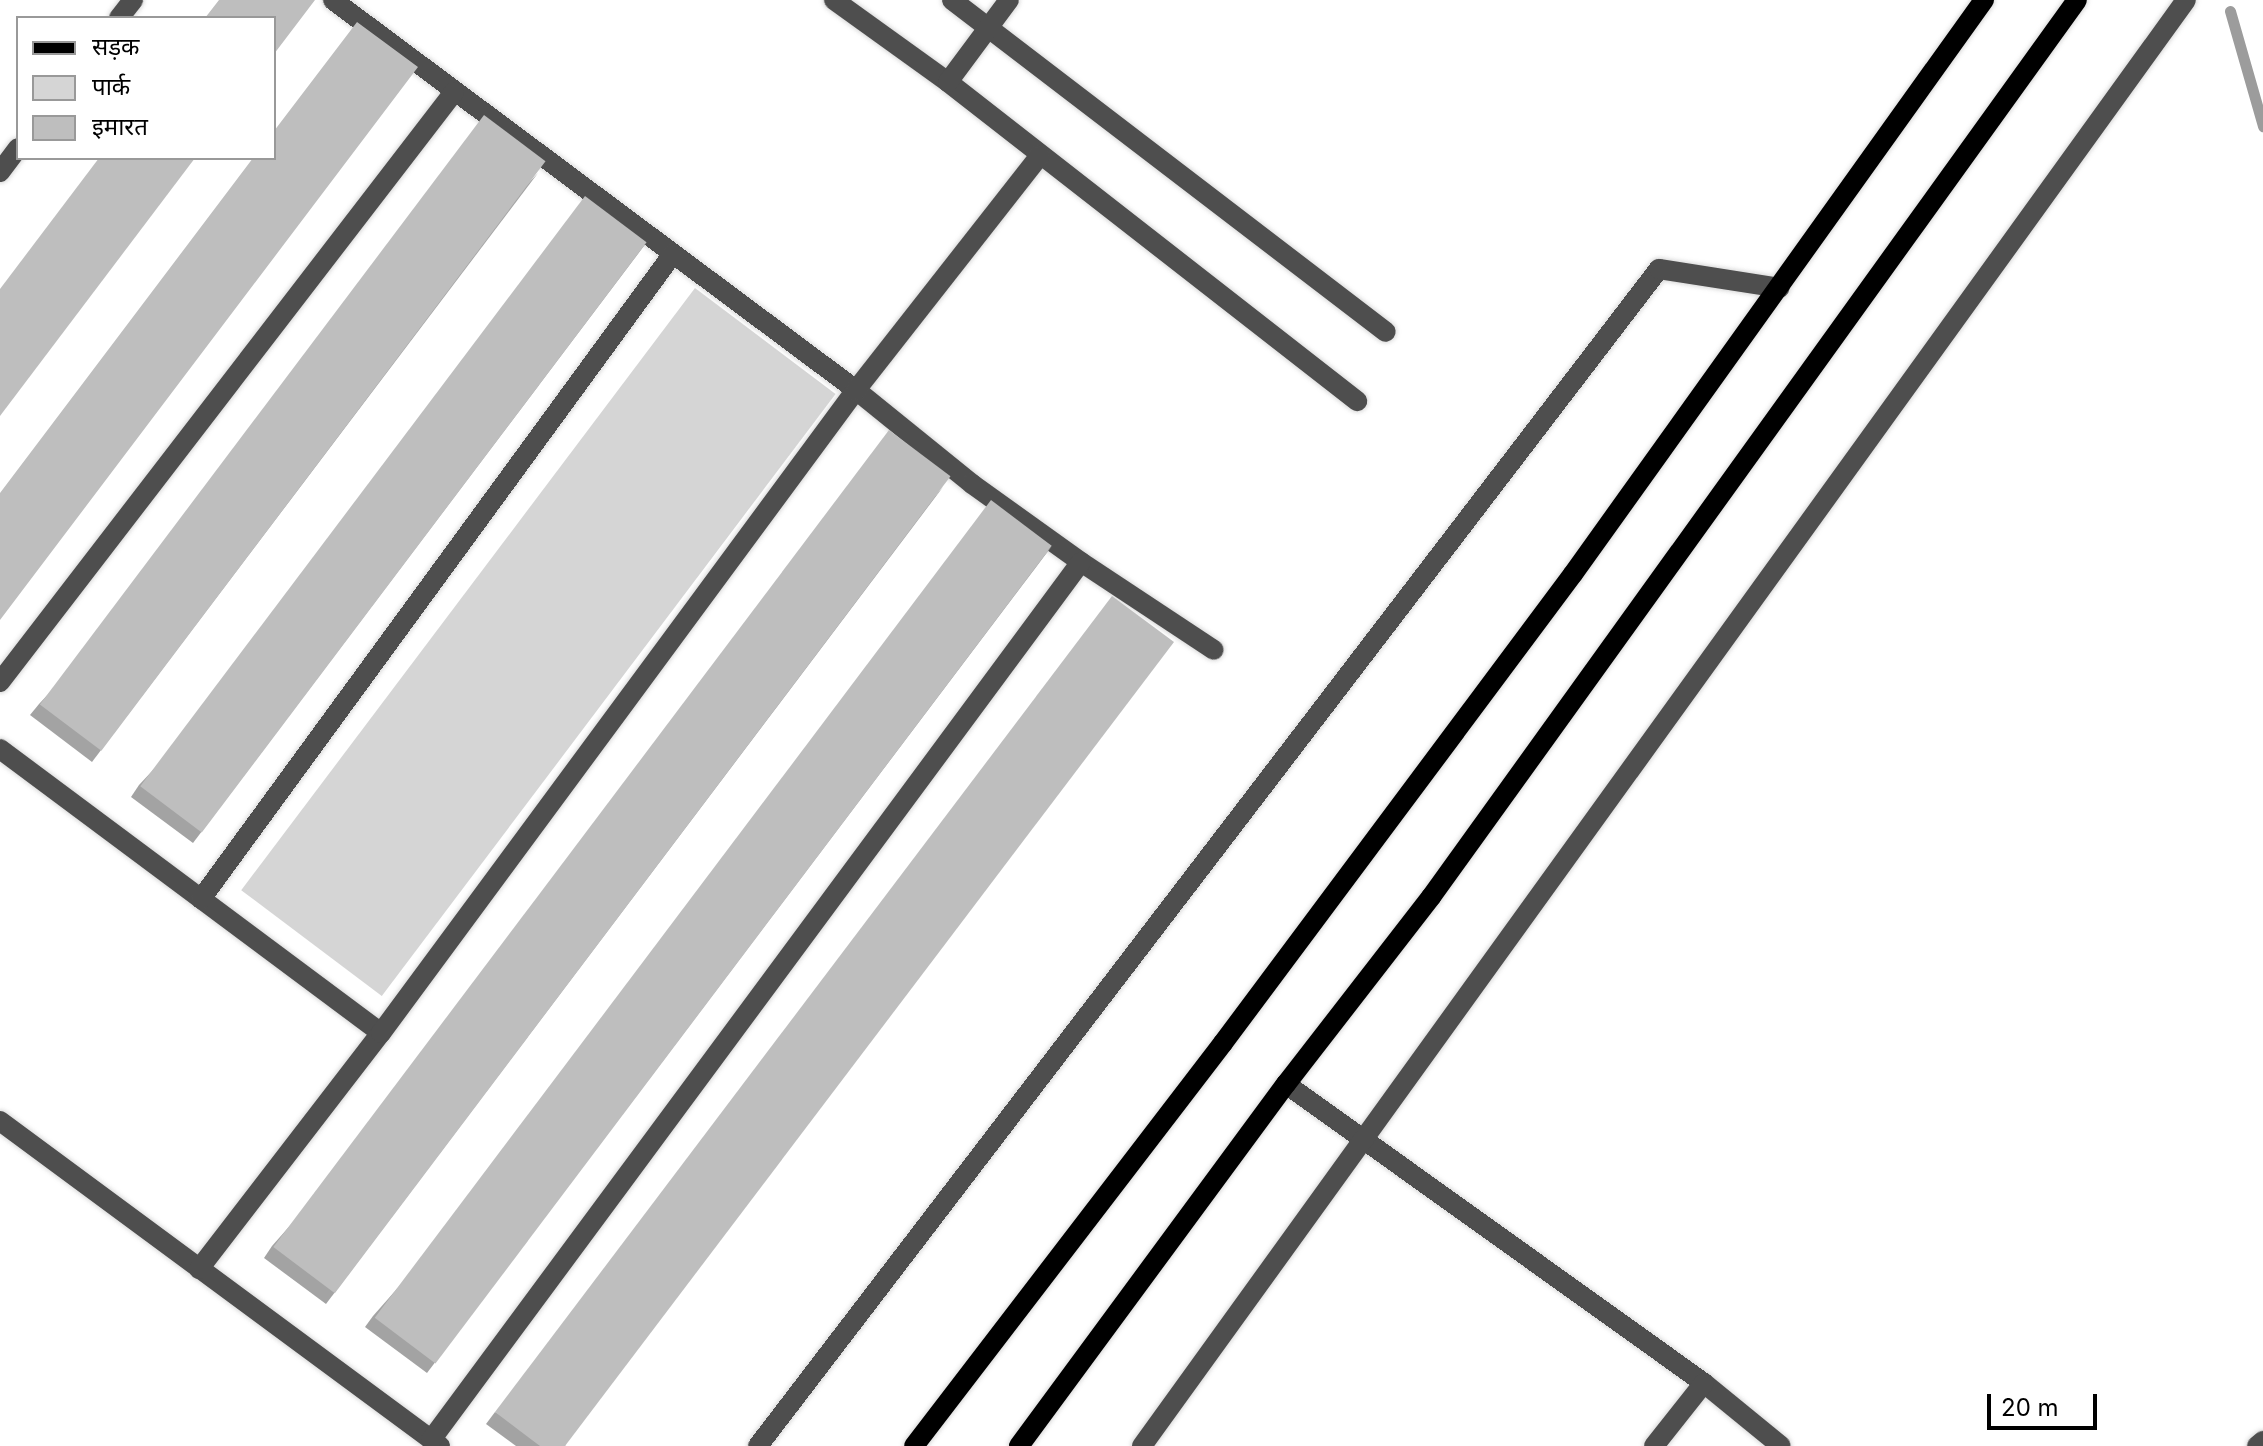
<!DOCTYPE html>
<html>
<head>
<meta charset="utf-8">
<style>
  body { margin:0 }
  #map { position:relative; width:2263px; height:1446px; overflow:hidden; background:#fff; font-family:Inter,"Noto Sans Devanagari",sans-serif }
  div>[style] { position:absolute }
  .green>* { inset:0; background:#d5d5d5; transform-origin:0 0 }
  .stream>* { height:11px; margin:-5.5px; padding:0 5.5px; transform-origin:5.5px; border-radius:5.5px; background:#9c9c9c }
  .roads { filter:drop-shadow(0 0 2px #dbdbdb) drop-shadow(0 0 2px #dbdbdb) }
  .minor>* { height:20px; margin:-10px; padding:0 10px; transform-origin:10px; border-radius:10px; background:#4e4e4e }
  .major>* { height:20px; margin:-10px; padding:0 10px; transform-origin:10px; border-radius:10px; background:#000 }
  .wall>* { inset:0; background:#a3a3a3 }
  .building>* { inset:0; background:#bebebe; transform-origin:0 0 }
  span { translate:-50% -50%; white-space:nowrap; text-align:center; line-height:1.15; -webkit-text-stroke:6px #fff; paint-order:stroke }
  .legend { position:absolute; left:16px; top:16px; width:260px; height:144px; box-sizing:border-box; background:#fff; border:2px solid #999; margin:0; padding:10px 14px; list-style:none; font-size:24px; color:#000 }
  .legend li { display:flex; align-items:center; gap:16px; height:40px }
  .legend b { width:40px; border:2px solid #999 }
  .scale { position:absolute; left:1987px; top:1394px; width:110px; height:36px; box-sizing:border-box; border:4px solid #000; border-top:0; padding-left:10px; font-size:24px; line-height:28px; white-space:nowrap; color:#000; -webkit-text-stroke:6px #fff; paint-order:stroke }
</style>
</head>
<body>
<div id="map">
  <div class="green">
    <i style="left:695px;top:288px;width:176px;height:754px;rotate:37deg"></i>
  </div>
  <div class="stream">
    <i style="left:2230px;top:11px;width:120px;rotate:74deg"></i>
  </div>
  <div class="roads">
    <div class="minor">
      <i style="left:333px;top:0;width:652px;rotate:36.71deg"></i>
      <i style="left:856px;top:390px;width:149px;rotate:39deg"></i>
      <i style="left:972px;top:484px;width:134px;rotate:35.6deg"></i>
      <i style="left:1081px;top:562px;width:159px;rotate:33.5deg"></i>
      <i style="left:834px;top:0;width:140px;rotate:35.7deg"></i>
      <i style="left:948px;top:82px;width:519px;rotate:37.95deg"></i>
      <i style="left:952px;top:0;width:546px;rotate:37.42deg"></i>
      <i style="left:119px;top:18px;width:23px;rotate:-52deg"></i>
      <i style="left:948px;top:82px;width:102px;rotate:-53.4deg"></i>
      <i style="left:0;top:172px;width:30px;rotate:-53deg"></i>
      <i style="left:0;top:682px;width:744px;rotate:-52.42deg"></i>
      <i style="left:0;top:749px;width:475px;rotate:36.7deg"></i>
      <i style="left:201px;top:899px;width:798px;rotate:-53.82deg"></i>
      <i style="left:1286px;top:1084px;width:514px;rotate:35.58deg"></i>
      <i style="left:1704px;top:1383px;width:99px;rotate:39.3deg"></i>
      <i style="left:0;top:1121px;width:547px;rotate:36.45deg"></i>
      <i style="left:199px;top:1269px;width:298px;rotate:-52.4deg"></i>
      <i style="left:381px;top:1033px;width:799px;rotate:-53.55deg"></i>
      <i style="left:856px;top:390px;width:298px;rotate:-51.9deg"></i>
      <i style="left:431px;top:1440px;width:1092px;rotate:-53.49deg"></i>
      <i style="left:758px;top:1446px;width:1482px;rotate:-52.57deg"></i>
      <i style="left:1659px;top:269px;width:122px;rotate:8.9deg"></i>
      <i style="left:1142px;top:1446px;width:1783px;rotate:-54.17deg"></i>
      <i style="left:1654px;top:1446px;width:80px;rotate:-51.6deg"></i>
      <i style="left:2257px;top:1446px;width:8px;rotate:-40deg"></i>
    </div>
    <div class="major">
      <i style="left:914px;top:1446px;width:508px;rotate:-52.52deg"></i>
      <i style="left:1223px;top:1043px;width:585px;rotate:-53.27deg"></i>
      <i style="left:1573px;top:574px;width:706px;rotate:-54.4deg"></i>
      <i style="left:1019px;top:1446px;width:450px;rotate:-53.6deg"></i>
      <i style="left:1286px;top:1084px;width:237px;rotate:-52.2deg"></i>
      <i style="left:1431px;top:897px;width:1105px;rotate:-54.24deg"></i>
    </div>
  </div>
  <div class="wall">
    <i style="clip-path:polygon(538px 173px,92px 762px,30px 715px,39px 704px)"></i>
    <i style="clip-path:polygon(647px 242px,193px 843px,131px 797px,139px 785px)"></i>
    <i style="clip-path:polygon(943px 487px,326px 1304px,264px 1258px,272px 1246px)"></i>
    <i style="clip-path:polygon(1052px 546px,427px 1373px,365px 1327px,373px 1316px)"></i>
    <i style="clip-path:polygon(495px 1412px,566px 1446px,516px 1446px,486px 1424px)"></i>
  </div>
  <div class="building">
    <i style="clip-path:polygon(219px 0,315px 0,274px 54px,274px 18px,205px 18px)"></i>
    <i style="clip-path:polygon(357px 22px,418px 67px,0 620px,0 493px,253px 158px,274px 158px,274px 131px)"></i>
    <i style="left:484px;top:115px;width:77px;height:738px;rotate:37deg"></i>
    <i style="clip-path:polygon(99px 158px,195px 158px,0 416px,0 289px)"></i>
    <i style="left:585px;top:196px;width:77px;height:739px;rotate:37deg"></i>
    <i style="left:889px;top:430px;width:77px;height:1023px;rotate:37deg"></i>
    <i style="left:991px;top:500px;width:76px;height:1024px;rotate:37deg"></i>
    <i style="clip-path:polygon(1112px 596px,1174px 642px,565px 1446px,540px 1446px,495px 1412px)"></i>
  </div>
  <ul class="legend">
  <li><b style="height:10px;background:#000"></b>सड़क</li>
  <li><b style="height:22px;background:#d5d5d5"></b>पार्क</li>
  <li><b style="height:22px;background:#bebebe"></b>इमारत</li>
  </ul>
  <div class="scale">20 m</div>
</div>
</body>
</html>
